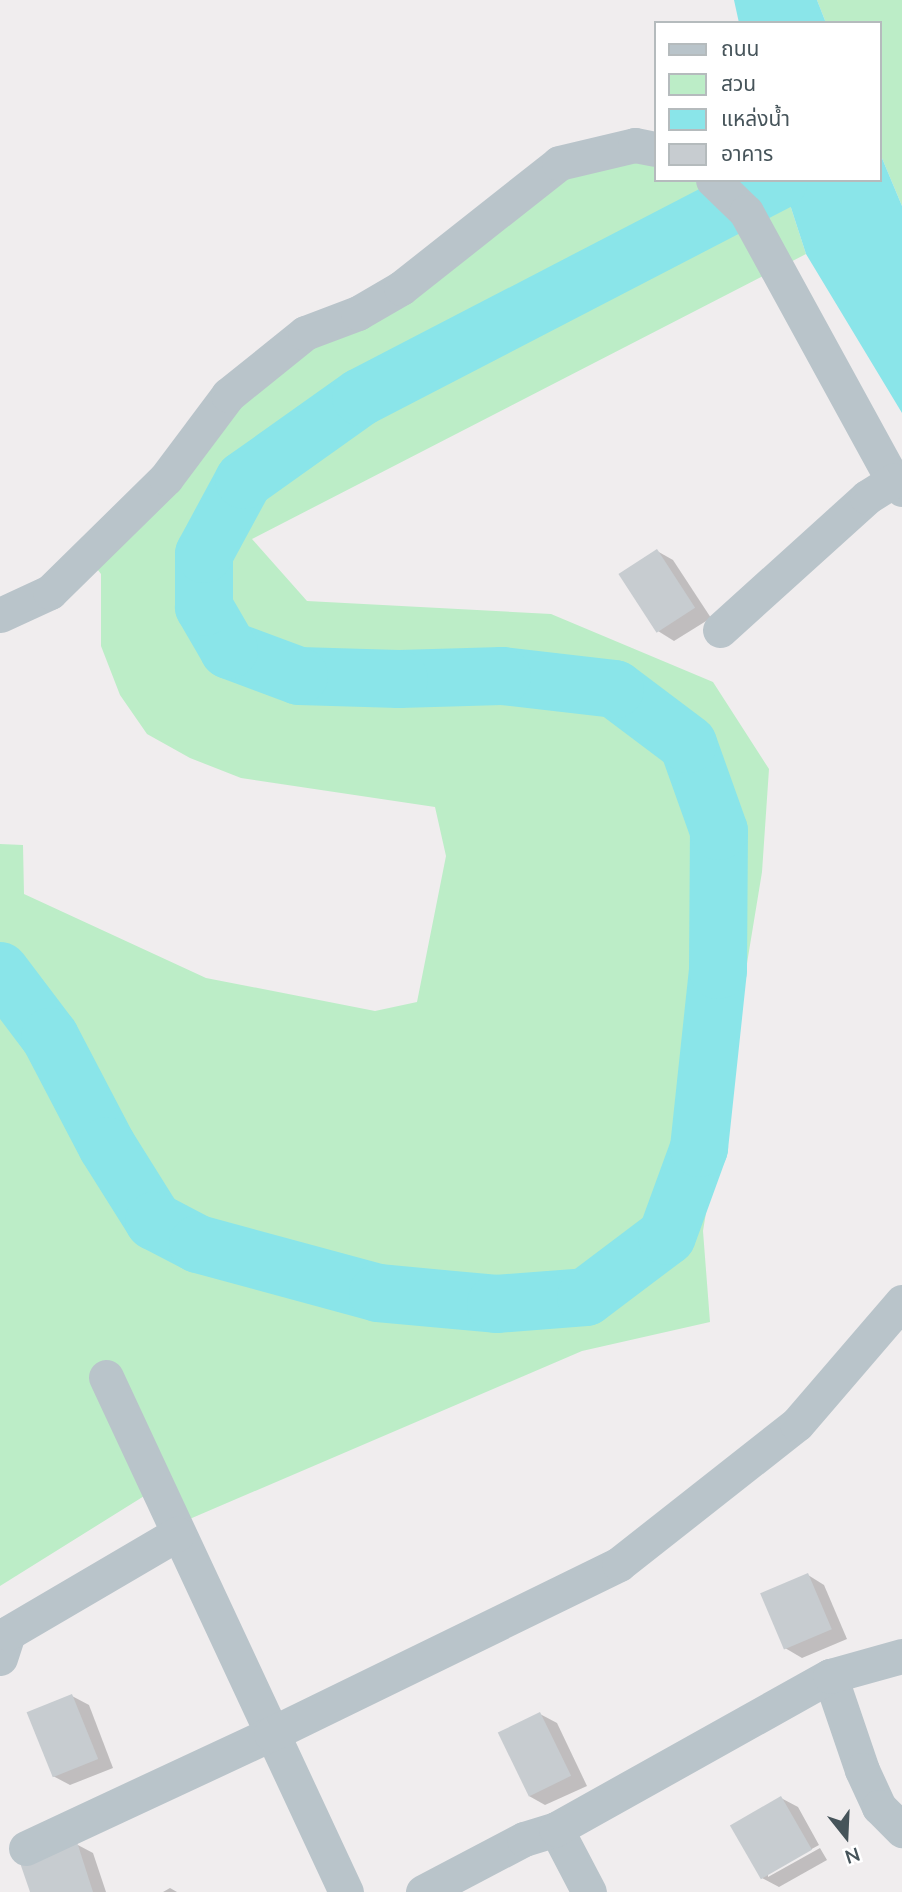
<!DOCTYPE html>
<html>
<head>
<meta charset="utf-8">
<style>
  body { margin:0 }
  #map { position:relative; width:902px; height:1892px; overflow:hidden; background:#f0edee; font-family:Mulish,"Noto Sans Thai",sans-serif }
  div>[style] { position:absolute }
  .green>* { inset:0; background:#bcedc7 }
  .water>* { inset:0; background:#8ae5e9 }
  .shadow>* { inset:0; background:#0003 }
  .river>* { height:58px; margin:-29px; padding:0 29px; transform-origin:29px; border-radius:29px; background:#8ae5e9 }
  .building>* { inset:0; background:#c7ccd0; transform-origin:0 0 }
  .street>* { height:35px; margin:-17.5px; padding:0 17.5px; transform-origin:17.5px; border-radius:17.5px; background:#b9c4ca }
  span { translate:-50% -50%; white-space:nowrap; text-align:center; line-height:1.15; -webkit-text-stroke:6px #fff; paint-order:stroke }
  .legend { position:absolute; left:654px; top:21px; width:228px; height:161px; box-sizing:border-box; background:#fff; border:2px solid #b5bbbd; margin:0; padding:9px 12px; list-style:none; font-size:21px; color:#46545a }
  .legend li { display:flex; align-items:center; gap:14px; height:35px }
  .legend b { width:35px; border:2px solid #b5bbbd }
  .north { position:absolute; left:811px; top:1801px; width:70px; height:70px; -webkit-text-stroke:5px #fff; paint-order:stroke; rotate:162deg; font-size:19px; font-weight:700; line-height:28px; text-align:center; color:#46545a }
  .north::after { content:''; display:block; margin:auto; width:24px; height:32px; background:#46545a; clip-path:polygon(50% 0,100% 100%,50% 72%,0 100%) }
</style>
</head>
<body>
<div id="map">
  <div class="green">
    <i style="clip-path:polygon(817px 0,902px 0,902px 206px,879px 151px,879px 23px,826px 23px)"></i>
    <i style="clip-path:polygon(655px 137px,655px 180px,782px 180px,806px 254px,252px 539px,307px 601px,551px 614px,713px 682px,769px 769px,762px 872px,703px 1231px,710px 1322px,582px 1351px,185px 1521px,165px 1483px,0 1586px,0 844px,23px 845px,24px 894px,206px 978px,375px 1011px,417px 1002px,446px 856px,435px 807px,241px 778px,190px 758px,147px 734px,120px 695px,101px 646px,101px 574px,78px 544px,384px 286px,536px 163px)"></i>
  </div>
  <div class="water">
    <i style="clip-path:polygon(734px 0,817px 0,826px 23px,739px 23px)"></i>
    <i style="clip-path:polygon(879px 151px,902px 206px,902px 413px,806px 254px,782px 180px,879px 180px)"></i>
  </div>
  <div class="shadow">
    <i style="clip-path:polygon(657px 551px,673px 560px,711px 618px,674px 641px,658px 631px)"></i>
    <i style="clip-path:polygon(808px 1575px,824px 1585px,847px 1639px,802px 1658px,785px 1648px)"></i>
    <i style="clip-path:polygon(72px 1696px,89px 1705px,113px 1768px,70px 1785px,53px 1776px)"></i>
    <i style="clip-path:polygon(540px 1714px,557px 1723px,587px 1786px,545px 1805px,529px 1796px)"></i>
    <i style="clip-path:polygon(781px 1798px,798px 1807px,819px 1845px,768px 1873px,768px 1877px,820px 1848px,827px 1860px,779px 1887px,762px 1878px)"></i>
    <i style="clip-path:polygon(76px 1844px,93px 1853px,106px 1892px,32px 1892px)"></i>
    <i style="clip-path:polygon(170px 1888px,177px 1892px,163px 1892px)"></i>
  </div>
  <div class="river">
    <i style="left:0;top:971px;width:83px;rotate:52.9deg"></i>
    <i style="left:50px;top:1037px;width:123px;rotate:62.4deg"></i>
    <i style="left:107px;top:1146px;width:89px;rotate:57.9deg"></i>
    <i style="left:154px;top:1221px;width:50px;rotate:27.6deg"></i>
    <i style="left:198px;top:1244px;width:187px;rotate:15.2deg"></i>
    <i style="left:378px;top:1293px;width:119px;rotate:5.3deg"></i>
    <i style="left:496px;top:1304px;width:90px;rotate:-4.4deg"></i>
    <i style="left:586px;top:1297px;width:101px;rotate:-37deg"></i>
    <i style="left:667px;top:1236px;width:94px;rotate:-70deg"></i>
    <i style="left:699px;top:1148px;width:179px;rotate:-83.9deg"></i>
    <i style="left:718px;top:970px;width:139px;rotate:-89.6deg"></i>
    <i style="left:719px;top:831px;width:92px;rotate:-109.6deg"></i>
    <i style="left:688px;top:744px;width:91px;rotate:-143deg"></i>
    <i style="left:615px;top:689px;width:114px;rotate:-173.4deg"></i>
    <i style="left:502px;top:676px;width:103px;rotate:178.3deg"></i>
    <i style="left:399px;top:679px;width:100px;rotate:-178.3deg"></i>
    <i style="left:299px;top:676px;width:75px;rotate:-159.6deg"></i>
    <i style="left:229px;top:650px;width:50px;rotate:-120.2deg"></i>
    <i style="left:204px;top:607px;width:53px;rotate:-90deg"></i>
    <i style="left:204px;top:554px;width:84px;rotate:-61.6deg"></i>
    <i style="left:244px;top:480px;width:143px;rotate:-35.4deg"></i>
    <i style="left:361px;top:397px;width:471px;rotate:-27.4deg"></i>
  </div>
  <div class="building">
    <i style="left:657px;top:549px;width:70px;height:46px;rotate:57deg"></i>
    <i style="left:808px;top:1573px;width:61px;height:52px;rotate:67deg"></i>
    <i style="left:72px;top:1694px;width:70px;height:49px;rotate:68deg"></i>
    <i style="left:540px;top:1712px;width:71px;height:47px;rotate:64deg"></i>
    <i style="left:781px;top:1796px;width:62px;height:59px;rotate:60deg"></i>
    <i style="clip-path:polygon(77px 1842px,93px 1892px,30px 1892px,19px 1860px)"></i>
  </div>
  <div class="street">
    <i style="left:713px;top:180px;width:46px;rotate:44.1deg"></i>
    <i style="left:746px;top:212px;width:307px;rotate:61.3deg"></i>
    <i style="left:893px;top:481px;width:12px;rotate:42deg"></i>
    <i style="left:0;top:615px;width:55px;rotate:-24.7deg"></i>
    <i style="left:50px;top:592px;width:163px;rotate:-44.5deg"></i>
    <i style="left:166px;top:478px;width:104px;rotate:-53.2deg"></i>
    <i style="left:228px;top:395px;width:99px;rotate:-38.8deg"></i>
    <i style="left:305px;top:333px;width:57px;rotate:-20.7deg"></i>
    <i style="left:358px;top:313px;width:50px;rotate:-30.2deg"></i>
    <i style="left:401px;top:288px;width:201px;rotate:-38.3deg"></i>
    <i style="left:559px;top:163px;width:78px;rotate:-13.3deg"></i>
    <i style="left:635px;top:145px;width:20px;rotate:11deg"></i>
    <i style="left:720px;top:630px;width:198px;rotate:-42.1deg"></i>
    <i style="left:867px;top:497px;width:31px;rotate:-32deg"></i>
    <i style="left:106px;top:1377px;width:568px;rotate:65.01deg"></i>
    <i style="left:0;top:1658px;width:26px;rotate:-72deg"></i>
    <i style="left:8px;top:1633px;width:196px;rotate:-30.4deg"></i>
    <i style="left:830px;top:1676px;width:99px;rotate:71.2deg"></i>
    <i style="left:862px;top:1770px;width:41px;rotate:65.3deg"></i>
    <i style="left:879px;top:1807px;width:33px;rotate:45deg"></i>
    <i style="left:556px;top:1829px;width:71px;rotate:62.4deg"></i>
    <i style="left:26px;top:1848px;width:270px;rotate:-25deg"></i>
    <i style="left:271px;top:1734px;width:387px;rotate:-26deg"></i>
    <i style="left:619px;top:1564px;width:226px;rotate:-38.2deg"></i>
    <i style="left:797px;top:1424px;width:161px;rotate:-49.3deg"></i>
    <i style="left:423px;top:1892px;width:114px;rotate:-27.7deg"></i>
    <i style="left:524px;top:1839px;width:34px;rotate:-17deg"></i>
    <i style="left:556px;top:1829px;width:314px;rotate:-29.2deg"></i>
    <i style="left:830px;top:1676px;width:75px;rotate:-15.5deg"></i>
  </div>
  <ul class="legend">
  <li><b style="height:9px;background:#b9c4ca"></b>ถนน</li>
  <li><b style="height:19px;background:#bcedc7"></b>สวน</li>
  <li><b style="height:19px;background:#8ae5e9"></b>แหล่งน้ำ</li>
  <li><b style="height:19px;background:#c7ccd0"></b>อาคาร</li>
  </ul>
  <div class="north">N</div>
</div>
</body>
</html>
